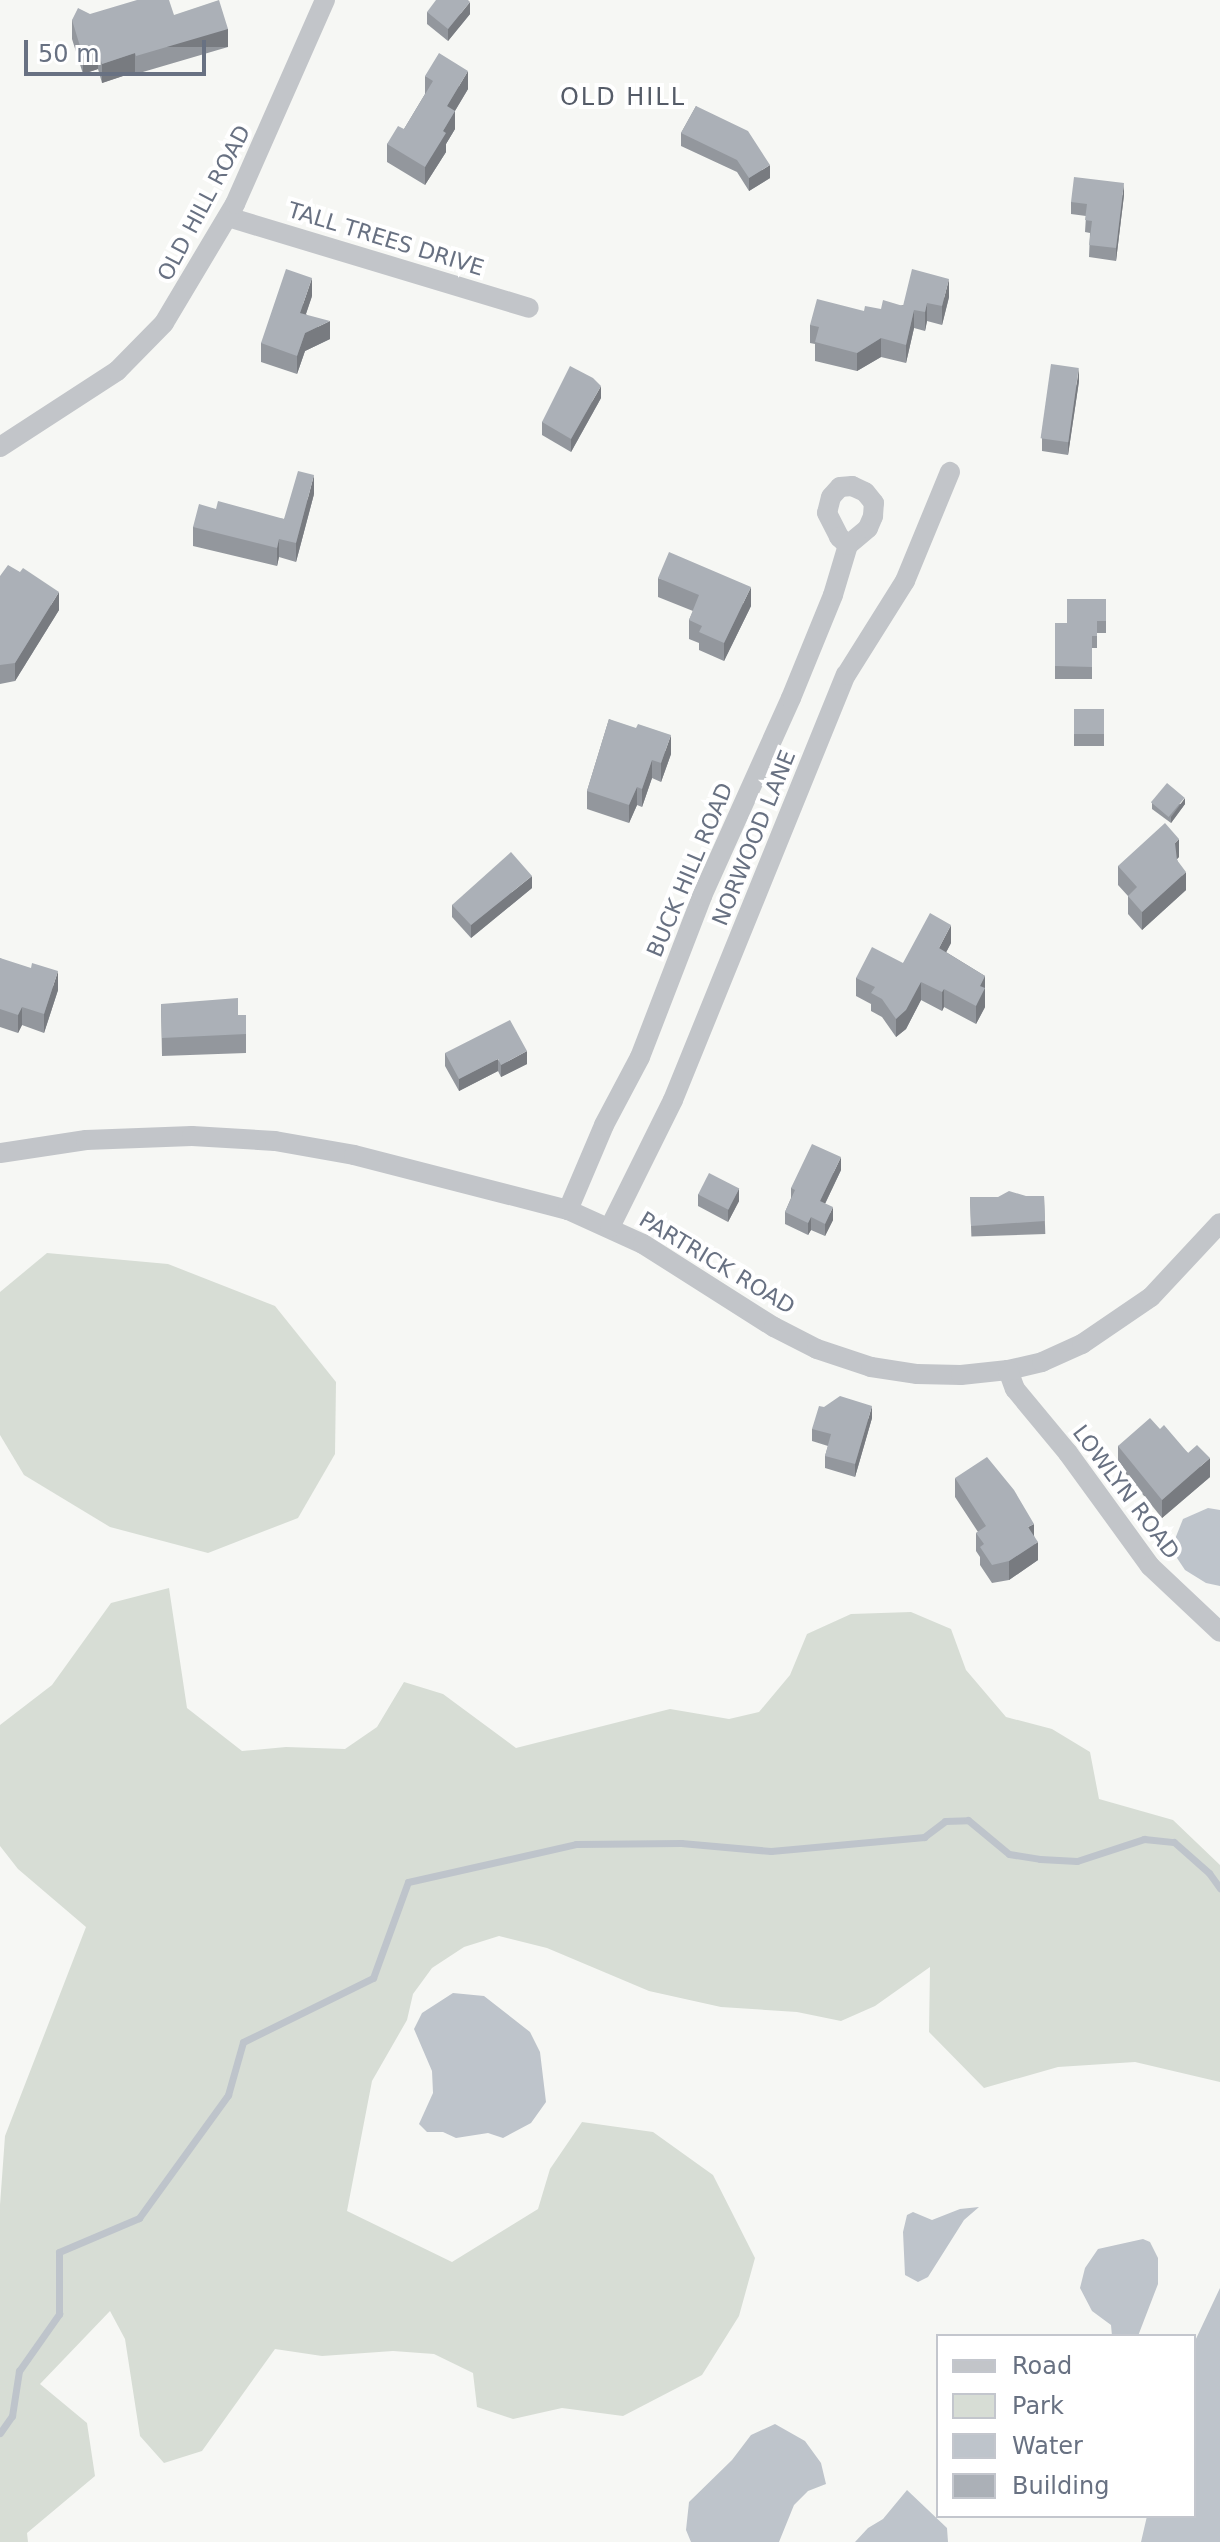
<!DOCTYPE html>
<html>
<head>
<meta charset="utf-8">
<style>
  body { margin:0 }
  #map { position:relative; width:1220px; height:2542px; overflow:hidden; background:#f6f7f4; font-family:"DejaVu Sans",sans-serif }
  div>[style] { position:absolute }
  .green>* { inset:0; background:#d7ddd5 }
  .water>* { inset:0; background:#bec4cb }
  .stream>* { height:7px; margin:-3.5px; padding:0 3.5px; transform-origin:3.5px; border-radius:3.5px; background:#bec4cb }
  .street>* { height:20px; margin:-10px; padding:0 10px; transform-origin:10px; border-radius:10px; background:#c2c5c9 }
  .wall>* { inset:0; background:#93979d; transform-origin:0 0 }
  .shaded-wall>* { inset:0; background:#787b80; transform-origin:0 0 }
  .building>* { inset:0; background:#abb0b7; transform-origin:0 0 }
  span { translate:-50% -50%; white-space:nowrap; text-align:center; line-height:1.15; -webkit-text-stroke:8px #fff; paint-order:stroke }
  .street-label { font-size:22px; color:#687182 }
  .neighbourhood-label { font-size:24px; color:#555c68; letter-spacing:2px }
  .legend { position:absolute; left:936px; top:2334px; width:260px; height:184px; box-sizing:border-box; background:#fff; border:2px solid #c3c6cd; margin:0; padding:10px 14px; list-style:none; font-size:24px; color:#687182 }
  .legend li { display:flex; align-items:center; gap:16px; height:40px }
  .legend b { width:40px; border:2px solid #c3c6cd }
  .scale { position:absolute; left:24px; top:40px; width:182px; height:36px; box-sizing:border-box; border:4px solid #687182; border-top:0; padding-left:10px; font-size:24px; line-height:28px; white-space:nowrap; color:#687182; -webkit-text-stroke:6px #fff; paint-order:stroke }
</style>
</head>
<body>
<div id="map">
  <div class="green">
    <i style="clip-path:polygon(47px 1253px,168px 1264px,275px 1306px,336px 1382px,335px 1454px,298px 1518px,208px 1553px,110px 1527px,24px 1475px,0 1435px,0 1292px)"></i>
    <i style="clip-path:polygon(169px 1588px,187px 1708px,242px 1751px,286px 1747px,345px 1749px,377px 1727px,404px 1682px,443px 1694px,516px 1748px,670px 1709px,729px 1719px,759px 1712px,790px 1675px,807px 1634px,851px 1614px,911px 1612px,951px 1629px,966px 1670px,1006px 1717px,1052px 1729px,1090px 1752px,1099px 1799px,1173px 1820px,1220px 1865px,1220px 2082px,1135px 2062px,1058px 2067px,984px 2088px,929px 2032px,930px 1967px,875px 2006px,841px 2021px,797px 2012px,721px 2007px,649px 1991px,547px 1948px,499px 1936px,464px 1947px,432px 1968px,413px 1994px,407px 2020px,372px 2081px,347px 2211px,452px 2262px,538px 2209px,550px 2169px,582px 2122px,653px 2132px,713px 2175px,755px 2258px,739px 2316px,702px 2375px,623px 2416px,562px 2408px,513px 2419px,477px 2407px,473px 2373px,434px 2354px,393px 2351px,322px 2356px,275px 2349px,202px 2451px,164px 2463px,140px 2436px,125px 2339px,110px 2311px,40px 2384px,87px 2423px,95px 2476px,27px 2533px,28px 2542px,0 2542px,0 2205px,5px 2136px,86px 1927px,18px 1869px,0 1846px,0 1725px,52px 1685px,111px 1603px)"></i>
  </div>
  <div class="water">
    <i style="clip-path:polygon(1208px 1508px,1220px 1510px,1220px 1586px,1206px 1583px,1185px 1570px,1171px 1549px,1183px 1519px)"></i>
    <i style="clip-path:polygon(453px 1993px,484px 1996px,530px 2032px,540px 2052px,546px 2102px,531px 2123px,503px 2138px,488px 2133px,456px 2138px,443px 2132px,427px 2132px,419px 2124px,433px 2093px,432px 2071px,414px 2029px,422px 2013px)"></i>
    <i style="clip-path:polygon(979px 2207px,964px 2220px,928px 2277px,918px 2282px,905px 2275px,903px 2232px,907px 2215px,913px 2212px,932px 2220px,960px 2209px)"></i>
    <i style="clip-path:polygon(1143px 2239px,1150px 2242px,1158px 2258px,1158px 2284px,1138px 2336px,1112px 2336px,1111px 2325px,1092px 2311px,1080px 2288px,1085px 2268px,1098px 2249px)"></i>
    <i style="clip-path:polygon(1220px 2288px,1220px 2542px,1141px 2542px,1147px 2516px,1194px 2516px,1194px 2343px)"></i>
    <i style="clip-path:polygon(775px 2424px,805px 2441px,821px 2463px,826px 2484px,808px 2491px,794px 2505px,779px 2542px,691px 2542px,686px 2530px,689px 2502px,732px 2460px,751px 2435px)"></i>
    <i style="clip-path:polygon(907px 2490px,947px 2528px,948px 2542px,855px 2542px,868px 2528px,883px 2519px)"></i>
  </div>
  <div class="stream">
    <i style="left:0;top:2433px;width:21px;rotate:-55deg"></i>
    <i style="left:12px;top:2416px;width:46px;rotate:-81.2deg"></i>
    <i style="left:19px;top:2371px;width:70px;rotate:-54.9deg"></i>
    <i style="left:59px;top:2314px;width:62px;rotate:-90deg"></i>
    <i style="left:59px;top:2252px;width:87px;rotate:-23deg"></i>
    <i style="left:139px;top:2218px;width:152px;rotate:-54.1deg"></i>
    <i style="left:228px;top:2095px;width:55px;rotate:-74.2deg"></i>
    <i style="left:243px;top:2042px;width:145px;rotate:-26.2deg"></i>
    <i style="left:373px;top:1978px;width:102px;rotate:-70deg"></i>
    <i style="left:408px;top:1882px;width:172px;rotate:-12.7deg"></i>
    <i style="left:576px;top:1844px;width:105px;rotate:-0.5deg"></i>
    <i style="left:681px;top:1843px;width:90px;rotate:5.1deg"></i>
    <i style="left:771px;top:1851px;width:154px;rotate:-5.2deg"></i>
    <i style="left:924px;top:1837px;width:26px;rotate:-37deg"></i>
    <i style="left:945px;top:1821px;width:23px;rotate:-2deg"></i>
    <i style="left:968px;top:1820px;width:53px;rotate:39.7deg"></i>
    <i style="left:1009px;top:1854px;width:31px;rotate:9deg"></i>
    <i style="left:1040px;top:1859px;width:37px;rotate:3deg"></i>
    <i style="left:1077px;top:1861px;width:71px;rotate:-18.2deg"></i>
    <i style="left:1144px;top:1839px;width:30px;rotate:6deg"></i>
    <i style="left:1174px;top:1842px;width:47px;rotate:41.5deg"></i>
    <i style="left:1209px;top:1873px;width:19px;rotate:54deg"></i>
  </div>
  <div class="street">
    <i style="left:228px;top:217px;width:314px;rotate:16.8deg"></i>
    <i style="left:0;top:447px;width:140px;rotate:-33deg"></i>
    <i style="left:117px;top:371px;width:67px;rotate:-45.6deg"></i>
    <i style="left:164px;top:323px;width:139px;rotate:-59.2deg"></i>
    <i style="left:235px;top:204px;width:223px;rotate:-66.2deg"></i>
    <i style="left:0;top:1153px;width:87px;rotate:-8.6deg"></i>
    <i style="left:86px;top:1140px;width:106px;rotate:-2.2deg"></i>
    <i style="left:192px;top:1136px;width:83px;rotate:3.4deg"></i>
    <i style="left:275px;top:1141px;width:80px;rotate:10deg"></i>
    <i style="left:354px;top:1155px;width:221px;rotate:14.4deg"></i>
    <i style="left:568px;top:1210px;width:82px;rotate:24.4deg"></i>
    <i style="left:643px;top:1244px;width:155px;rotate:32.4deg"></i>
    <i style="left:774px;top:1327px;width:48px;rotate:27.1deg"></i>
    <i style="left:817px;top:1349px;width:57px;rotate:18.4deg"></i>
    <i style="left:871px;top:1367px;width:47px;rotate:8.7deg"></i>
    <i style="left:917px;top:1374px;width:44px;rotate:1.3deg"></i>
    <i style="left:961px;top:1375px;width:47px;rotate:-6.1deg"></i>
    <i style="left:1008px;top:1370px;width:35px;rotate:-13deg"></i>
    <i style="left:1042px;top:1362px;width:44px;rotate:-24.2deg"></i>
    <i style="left:1082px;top:1344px;width:83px;rotate:-34.3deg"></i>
    <i style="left:1151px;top:1297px;width:101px;rotate:-47deg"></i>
    <i style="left:568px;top:1210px;width:92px;rotate:-67deg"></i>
    <i style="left:604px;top:1125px;width:77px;rotate:-62.1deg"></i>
    <i style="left:640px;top:1057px;width:173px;rotate:-68.9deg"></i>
    <i style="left:702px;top:896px;width:217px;rotate:-65.8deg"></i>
    <i style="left:791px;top:698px;width:111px;rotate:-67.8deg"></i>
    <i style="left:833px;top:595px;width:52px;rotate:-73.3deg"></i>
    <i style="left:848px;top:545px;width:26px;rotate:-40deg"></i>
    <i style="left:868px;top:528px;width:13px;rotate:-67deg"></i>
    <i style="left:873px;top:516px;width:13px;rotate:-86deg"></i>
    <i style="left:874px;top:503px;width:14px;rotate:-129deg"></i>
    <i style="left:865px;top:492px;width:14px;rotate:-155deg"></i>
    <i style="left:852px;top:486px;width:12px;rotate:175deg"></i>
    <i style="left:840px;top:487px;width:13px;rotate:132deg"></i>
    <i style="left:831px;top:497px;width:16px;rotate:104deg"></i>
    <i style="left:827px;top:513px;width:27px;rotate:63deg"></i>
    <i style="left:839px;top:537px;width:12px;rotate:42deg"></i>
    <i style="left:610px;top:1227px;width:142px;rotate:-63.6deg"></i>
    <i style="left:673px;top:1100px;width:459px;rotate:-67.9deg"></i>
    <i style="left:846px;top:675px;width:111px;rotate:-57.9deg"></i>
    <i style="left:905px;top:581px;width:118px;rotate:-67.6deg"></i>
    <i style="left:1008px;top:1370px;width:20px;rotate:70deg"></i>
    <i style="left:1015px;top:1389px;width:83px;rotate:50.4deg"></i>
    <i style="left:1068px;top:1453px;width:140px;rotate:54deg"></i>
    <i style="left:1150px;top:1566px;width:96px;rotate:43.3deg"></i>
  </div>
  <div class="wall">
    <i style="clip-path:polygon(427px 12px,470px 14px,448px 41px,427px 24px)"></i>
    <i style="clip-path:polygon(90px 14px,174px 15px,228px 47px,136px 74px,135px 72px,102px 83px,98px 69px,83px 74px,72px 39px,72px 20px)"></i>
    <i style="clip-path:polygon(425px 76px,468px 89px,455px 111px,455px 129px,446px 144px,446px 152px,425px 185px,387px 162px,387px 144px,404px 129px,425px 94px)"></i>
    <i style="clip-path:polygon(696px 106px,770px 178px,749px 191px,737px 172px,681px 146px,681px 133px)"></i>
    <i style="clip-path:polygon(1124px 195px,1116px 261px,1089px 257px,1090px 233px,1085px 232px,1086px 216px,1071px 214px,1071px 202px)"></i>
    <i style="clip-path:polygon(312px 296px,306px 314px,330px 339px,305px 351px,297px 374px,261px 362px,261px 343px)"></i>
    <i style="clip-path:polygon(949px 297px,942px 325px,927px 321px,925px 331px,914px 328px,906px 363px,881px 357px,857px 371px,815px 361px,815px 344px,810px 343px,810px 325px,864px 311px,881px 309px)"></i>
    <i style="clip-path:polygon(1079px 381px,1068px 455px,1042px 451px,1042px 438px)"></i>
    <i style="clip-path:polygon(601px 398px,571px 452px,542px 435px,542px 422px)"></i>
    <i style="clip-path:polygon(314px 494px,296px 562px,279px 557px,277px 566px,193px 546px,193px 527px,216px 509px,284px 519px)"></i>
    <i style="clip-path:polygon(0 576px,59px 610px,15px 681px,0 684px)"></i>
    <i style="clip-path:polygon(658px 578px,751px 606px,724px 661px,699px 650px,699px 643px,689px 639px,689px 620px,693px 611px,658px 597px)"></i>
    <i style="clip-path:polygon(1106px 599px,1106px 633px,1097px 633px,1097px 648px,1092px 648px,1092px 679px,1055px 679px,1055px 623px,1067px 623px)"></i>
    <i style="left:1074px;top:709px;width:30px;height:37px"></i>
    <i style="clip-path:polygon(609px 719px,671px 754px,661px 782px,652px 778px,642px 807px,637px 805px,629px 823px,587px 809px,587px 791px)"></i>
    <i style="clip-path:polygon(1152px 803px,1185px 804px,1171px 823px,1152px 809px)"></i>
    <i style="clip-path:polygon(1179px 857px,1177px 859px,1186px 890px,1142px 930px,1128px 914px,1128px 896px,1118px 885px,1118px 866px)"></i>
    <i style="clip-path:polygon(532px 888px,471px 938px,452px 917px,452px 905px)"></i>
    <i style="clip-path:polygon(951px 943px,946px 952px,985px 976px,985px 1007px,976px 1024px,944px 1007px,942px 1011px,921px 1000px,906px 1029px,896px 1037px,882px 1017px,871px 1011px,871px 1004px,856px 996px,856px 978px,903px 963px)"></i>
    <i style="clip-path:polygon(0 958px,58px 990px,44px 1033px,22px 1025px,18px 1033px,0 1027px)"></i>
    <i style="clip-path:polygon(161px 1004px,238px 1015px,246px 1015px,246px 1053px,162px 1056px)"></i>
    <i style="clip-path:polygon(445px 1053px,527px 1064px,501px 1077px,498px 1071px,459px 1091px,445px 1066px)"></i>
    <i style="clip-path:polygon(841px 1170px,825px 1204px,833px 1220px,825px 1236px,811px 1230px,808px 1235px,785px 1224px,785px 1212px,791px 1198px,791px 1188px)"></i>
    <i style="clip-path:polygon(698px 1194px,739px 1201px,728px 1222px,698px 1206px)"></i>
    <i style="left:1044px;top:1196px;width:38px;height:74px;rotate:88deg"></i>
    <i style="clip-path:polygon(872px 1418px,855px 1477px,825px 1468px,825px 1456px,828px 1446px,812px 1441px,812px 1429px)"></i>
    <i style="clip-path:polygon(1160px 1429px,1188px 1453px,1210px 1477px,1162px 1518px,1118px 1464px,1118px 1446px)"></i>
    <i style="clip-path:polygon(955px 1478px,1034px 1535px,1038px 1560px,1009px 1580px,992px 1583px,980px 1565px,980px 1557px,976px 1551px,976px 1533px,978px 1532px,955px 1497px)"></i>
  </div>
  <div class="shaded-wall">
    <i style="clip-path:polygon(470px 2px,470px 14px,448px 41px,448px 29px)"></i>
    <i style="left:228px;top:29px;width:18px;height:96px;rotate:90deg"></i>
    <i style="clip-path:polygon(98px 51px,98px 69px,83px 74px,83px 56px)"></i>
    <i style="clip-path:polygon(135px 53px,135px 72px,102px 83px,102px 64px)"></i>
    <i style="clip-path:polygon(468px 71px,468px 89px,447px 124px,447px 106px)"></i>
    <i style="clip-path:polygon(455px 111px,455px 129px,446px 144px,446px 152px,425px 185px,425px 167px,443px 131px)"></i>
    <i style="clip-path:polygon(770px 165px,770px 178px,749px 191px,749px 178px)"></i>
    <i style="clip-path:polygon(1124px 183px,1124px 195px,1116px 261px,1116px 248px)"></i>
    <i style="clip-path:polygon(312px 278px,312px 296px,300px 331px,300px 313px)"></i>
    <i style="clip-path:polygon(949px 279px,949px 297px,942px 325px,942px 306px)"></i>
    <i style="clip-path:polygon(927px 303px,927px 321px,925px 331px,925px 312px)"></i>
    <i style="clip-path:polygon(914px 310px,914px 328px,906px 363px,906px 345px)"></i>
    <i style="clip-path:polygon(330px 321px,330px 339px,305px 351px,297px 374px,297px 356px,305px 333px)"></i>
    <i style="clip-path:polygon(881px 338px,881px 357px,857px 371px,857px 353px)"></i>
    <i style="clip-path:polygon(1079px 368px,1079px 381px,1068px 455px,1068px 442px)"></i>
    <i style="clip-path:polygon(601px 386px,601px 398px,571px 452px,571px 439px)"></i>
    <i style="clip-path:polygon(314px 475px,314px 494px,296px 562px,296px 543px)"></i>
    <i style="clip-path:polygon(279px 539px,279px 557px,277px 566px,277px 548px)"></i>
    <i style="clip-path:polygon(751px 587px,751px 606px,724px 661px,724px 643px)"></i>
    <i style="clip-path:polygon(59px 592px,59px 610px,15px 681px,15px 663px)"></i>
    <i style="clip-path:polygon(671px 735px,671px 754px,661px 782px,661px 763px)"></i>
    <i style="clip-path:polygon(652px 760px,652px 778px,642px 807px,642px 789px)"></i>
    <i style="clip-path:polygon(637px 787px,637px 805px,629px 823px,629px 805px)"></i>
    <i style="clip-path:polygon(1185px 798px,1185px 804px,1171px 823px,1171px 817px)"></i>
    <i style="clip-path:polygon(1179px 839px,1179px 857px,1175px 861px,1175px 843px)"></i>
    <i style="clip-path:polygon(1186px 872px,1186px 890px,1142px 930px,1142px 912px)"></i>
    <i style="clip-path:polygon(532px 876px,532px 888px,471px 938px,471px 925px)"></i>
    <i style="clip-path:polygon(951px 925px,951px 943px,939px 966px,939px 948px)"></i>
    <i style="clip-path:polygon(58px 971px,58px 990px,44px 1033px,44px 1014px)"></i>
    <i style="clip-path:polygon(985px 976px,985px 1007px,976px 1024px,976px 1006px,980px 986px)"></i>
    <i style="clip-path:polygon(921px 982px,921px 1000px,906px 1029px,896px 1037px,896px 1019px)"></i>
    <i style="clip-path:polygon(944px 989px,944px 1007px,942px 1011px,942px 992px)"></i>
    <i style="clip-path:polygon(22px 1007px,22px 1025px,18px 1033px,18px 1015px)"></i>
    <i style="clip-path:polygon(527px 1051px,527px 1064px,501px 1077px,501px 1065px)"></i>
    <i style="clip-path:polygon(498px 1059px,498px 1071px,459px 1091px,459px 1079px)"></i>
    <i style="clip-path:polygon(841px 1157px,841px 1170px,820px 1214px,820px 1201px)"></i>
    <i style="clip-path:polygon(739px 1188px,739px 1201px,728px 1222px,728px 1209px)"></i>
    <i style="clip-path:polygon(833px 1207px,833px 1220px,825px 1236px,825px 1224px)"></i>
    <i style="clip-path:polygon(811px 1217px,811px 1230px,808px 1235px,808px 1223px)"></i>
    <i style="clip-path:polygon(872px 1406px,872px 1418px,855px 1477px,855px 1464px)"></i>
    <i style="clip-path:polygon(1210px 1458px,1210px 1477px,1162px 1518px,1162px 1500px)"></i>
    <i style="clip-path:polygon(1034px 1524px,1034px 1542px,1028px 1527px)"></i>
    <i style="clip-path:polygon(1038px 1542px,1038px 1560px,1009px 1580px,1009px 1561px)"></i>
  </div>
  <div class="building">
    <i style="clip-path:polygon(137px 0,169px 0,174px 15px,219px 0,228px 29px,136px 56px,135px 53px,102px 64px,98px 51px,83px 56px,72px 20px,78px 8px,90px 14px)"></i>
    <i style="clip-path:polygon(436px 0,468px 0,470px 2px,448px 29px,427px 12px)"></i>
    <i style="clip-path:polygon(439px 53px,468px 71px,447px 106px,455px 111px,443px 131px,446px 133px,425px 167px,387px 144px,398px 126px,404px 129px,433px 81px,425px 76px)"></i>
    <i style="clip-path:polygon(696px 106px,748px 131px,770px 165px,749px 178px,737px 160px,681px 133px)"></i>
    <i style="clip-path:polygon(1074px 177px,1124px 183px,1116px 248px,1089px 245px,1092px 221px,1085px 220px,1087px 204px,1071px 202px)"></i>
    <i style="clip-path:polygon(286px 269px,312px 278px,300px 313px,330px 321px,305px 333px,297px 356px,261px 343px)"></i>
    <i style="clip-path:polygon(912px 269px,949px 279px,942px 306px,927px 303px,925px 312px,914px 310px,906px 345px,881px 338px,857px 353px,815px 342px,819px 327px,810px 325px,817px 299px,864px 311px,865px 306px,881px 309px,883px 300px,903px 306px)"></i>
    <i style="left:1051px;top:364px;width:28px;height:75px;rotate:8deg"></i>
    <i style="clip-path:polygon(570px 366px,593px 378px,601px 386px,571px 439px,542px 422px)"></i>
    <i style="clip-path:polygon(298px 471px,314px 475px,296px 543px,279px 539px,277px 548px,193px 527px,199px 504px,216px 509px,218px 501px,284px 519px)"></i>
    <i style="clip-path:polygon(669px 552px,751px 587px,724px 643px,699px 632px,702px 626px,689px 620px,699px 595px,658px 578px)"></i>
    <i style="clip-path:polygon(8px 565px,20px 572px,23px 568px,59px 592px,15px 663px,0 665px,0 576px)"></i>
    <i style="clip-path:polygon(1067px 599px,1106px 599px,1106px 621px,1097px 621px,1097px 636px,1092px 636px,1092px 667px,1055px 666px,1055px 623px,1067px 623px)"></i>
    <i style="left:1074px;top:709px;width:30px;height:25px"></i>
    <i style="clip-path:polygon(609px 719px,636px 728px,638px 724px,671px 735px,661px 763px,652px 760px,642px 789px,637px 787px,629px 805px,587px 791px)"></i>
    <i style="left:1167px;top:783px;width:23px;height:25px;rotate:40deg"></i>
    <i style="clip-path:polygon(1165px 823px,1179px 839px,1175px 843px,1177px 860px,1186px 872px,1142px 912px,1128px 896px,1137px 887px,1118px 866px)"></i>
    <i style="clip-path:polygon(511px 852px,532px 876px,471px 925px,452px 905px)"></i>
    <i style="clip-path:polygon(930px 913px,951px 925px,939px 948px,985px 976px,980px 986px,985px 988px,976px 1006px,944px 989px,942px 992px,921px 982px,906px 1010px,896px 1019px,882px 999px,871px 993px,875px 987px,856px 978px,872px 947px,903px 963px)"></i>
    <i style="clip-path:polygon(0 958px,31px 968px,32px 963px,58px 971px,44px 1014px,22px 1007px,18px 1015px,0 1009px)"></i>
    <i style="clip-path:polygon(238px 998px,238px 1015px,246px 1015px,246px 1034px,162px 1038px,161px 1004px)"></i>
    <i style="clip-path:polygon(510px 1020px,527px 1051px,501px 1065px,498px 1059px,459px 1079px,445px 1053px)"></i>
    <i style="clip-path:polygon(812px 1144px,841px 1157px,820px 1201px,833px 1207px,825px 1224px,811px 1217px,808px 1223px,785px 1212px,795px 1190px,791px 1188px)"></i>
    <i style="left:709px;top:1173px;width:34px;height:24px;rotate:27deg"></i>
    <i style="clip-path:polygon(1009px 1191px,1026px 1196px,1044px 1196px,1045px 1221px,971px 1226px,970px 1197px,998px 1197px)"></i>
    <i style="clip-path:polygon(840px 1396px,872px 1406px,855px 1464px,825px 1456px,831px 1434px,812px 1429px,819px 1406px,824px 1407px)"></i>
    <i style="clip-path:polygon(1150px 1418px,1160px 1429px,1164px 1425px,1188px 1453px,1197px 1445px,1210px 1458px,1162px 1500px,1118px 1446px)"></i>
    <i style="clip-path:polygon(987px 1457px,1014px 1490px,1034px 1524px,1028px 1527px,1038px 1542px,1009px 1561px,992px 1565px,980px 1547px,984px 1544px,976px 1533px,986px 1526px,955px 1478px)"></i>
  </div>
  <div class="street-label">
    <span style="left:204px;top:203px;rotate:-62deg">OLD HILL ROAD</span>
    <span style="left:386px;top:239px;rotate:17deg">TALL TREES DRIVE</span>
    <span style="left:754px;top:838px;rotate:-68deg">NORWOOD LANE</span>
    <span style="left:690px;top:870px;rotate:-67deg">BUCK HILL ROAD</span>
    <span style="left:717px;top:1263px;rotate:31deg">PARTRICK ROAD</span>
    <span style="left:1126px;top:1492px;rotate:53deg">LOWLYN ROAD</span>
  </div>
  <div class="neighbourhood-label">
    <span style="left:623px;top:98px">OLD HILL</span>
  </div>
  <ul class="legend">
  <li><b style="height:10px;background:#c2c5c9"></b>Road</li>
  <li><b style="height:22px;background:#d7ddd5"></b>Park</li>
  <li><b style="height:22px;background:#bec4cb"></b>Water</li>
  <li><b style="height:22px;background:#abb0b7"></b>Building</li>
  </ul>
  <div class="scale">50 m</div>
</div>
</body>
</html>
